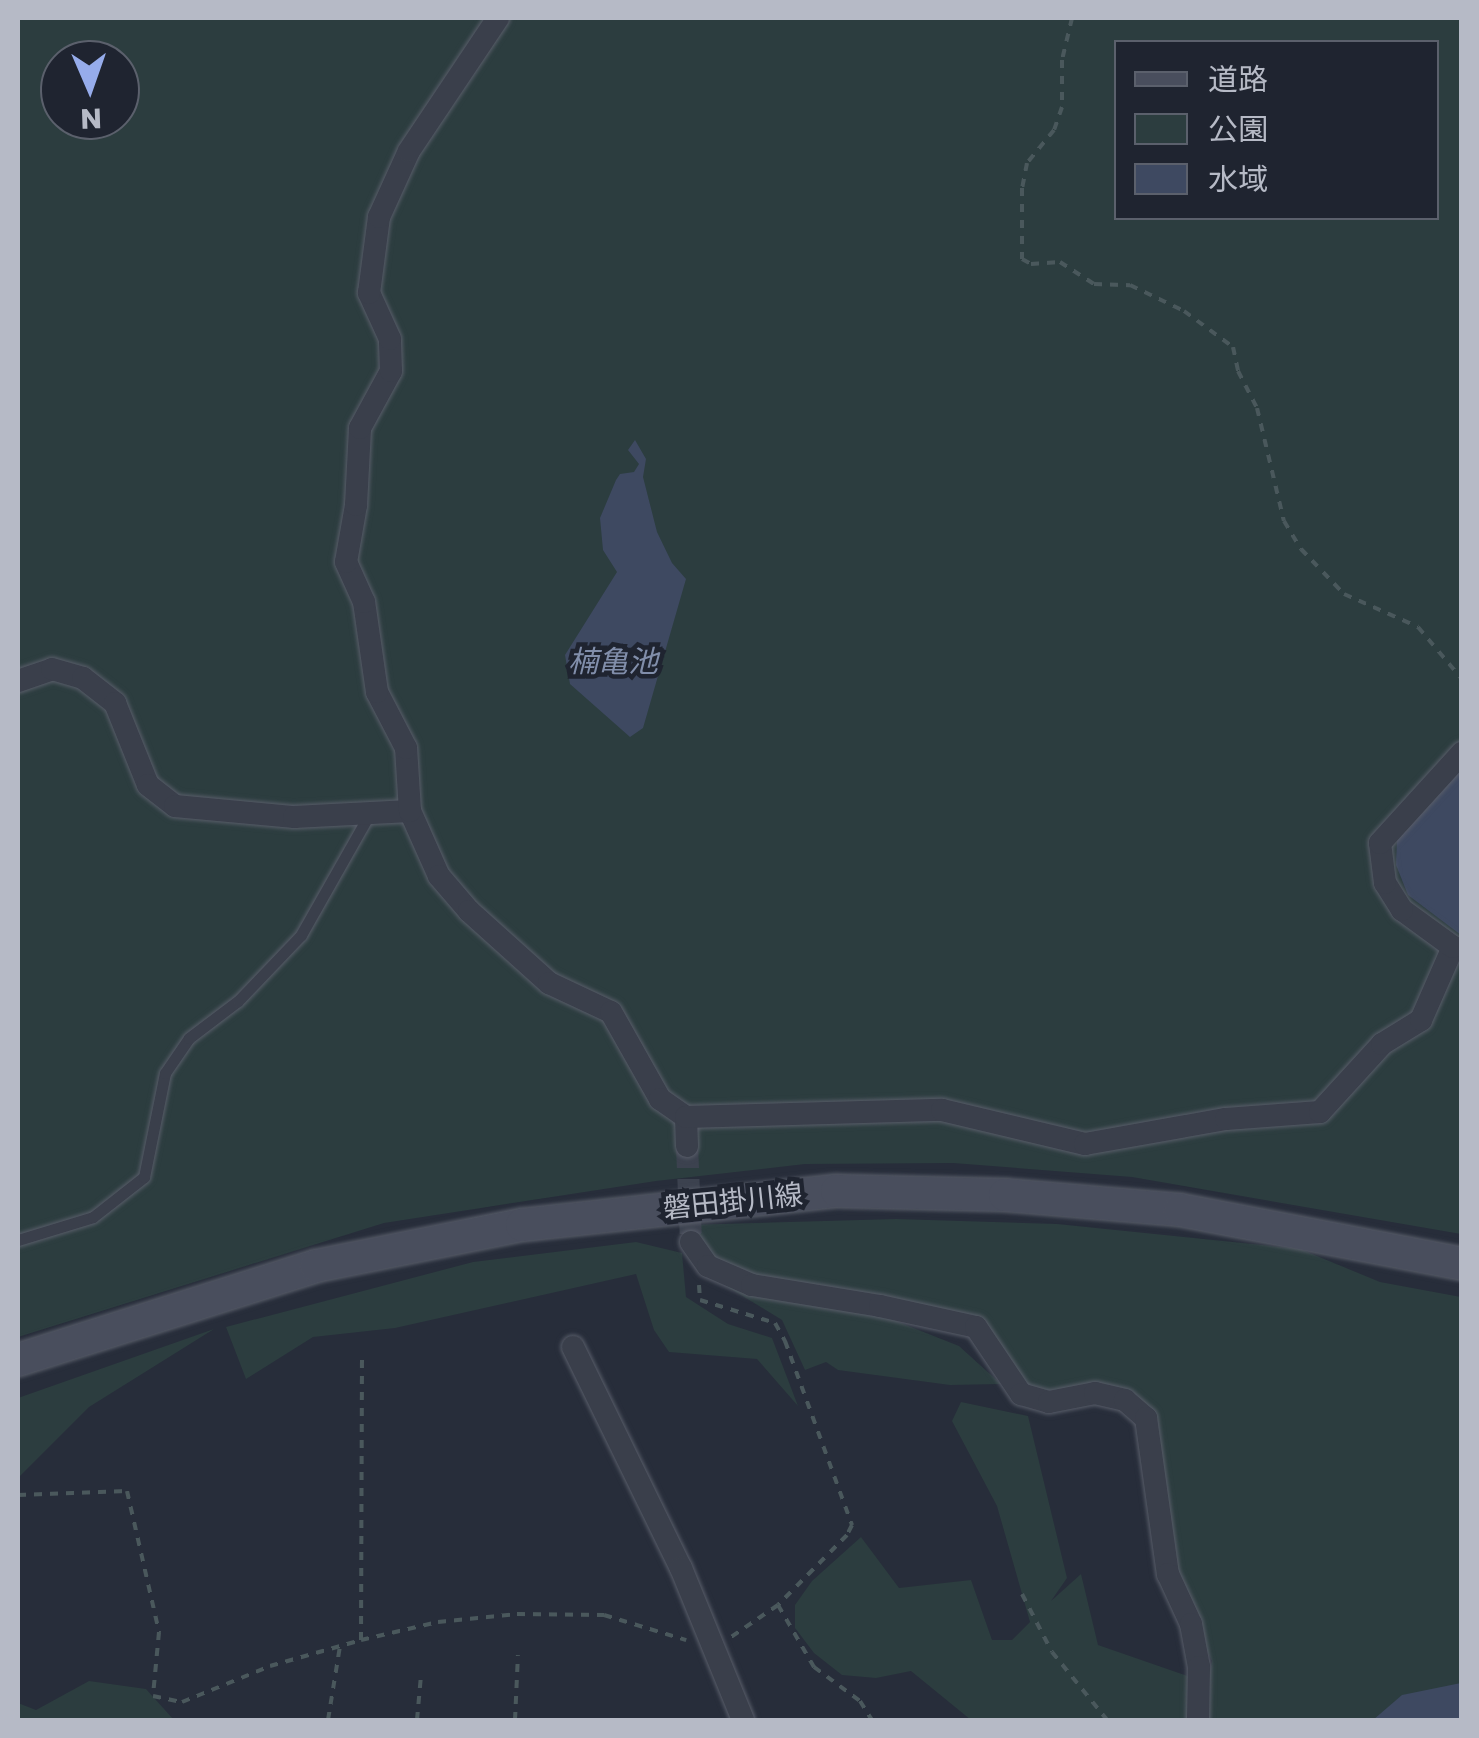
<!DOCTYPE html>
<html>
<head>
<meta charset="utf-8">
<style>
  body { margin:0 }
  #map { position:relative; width:1479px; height:1738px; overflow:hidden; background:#272d3a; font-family:Poppins,"Noto Sans JP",sans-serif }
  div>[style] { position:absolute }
  .green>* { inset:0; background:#2c3d3f }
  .water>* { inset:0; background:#3e4961 }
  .street-tunnel>* { height:22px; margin-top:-11px; transform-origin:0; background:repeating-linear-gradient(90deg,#3c424f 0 22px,transparent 0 33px) }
  .path>* { height:4px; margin-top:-2px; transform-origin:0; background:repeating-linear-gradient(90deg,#4a585c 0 8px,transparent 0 16px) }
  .roads { filter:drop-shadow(0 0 2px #585d69) drop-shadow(0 0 2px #585d69) }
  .lane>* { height:11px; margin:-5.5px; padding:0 5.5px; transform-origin:5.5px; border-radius:5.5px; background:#3a3f4b }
  .street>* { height:22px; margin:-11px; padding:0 11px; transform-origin:11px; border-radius:11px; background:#3a3f4b }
  .secondary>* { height:32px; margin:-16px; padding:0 16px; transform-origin:16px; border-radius:16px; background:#494e5d }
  span { translate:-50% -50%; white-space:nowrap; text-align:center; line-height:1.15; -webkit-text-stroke:9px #1f2430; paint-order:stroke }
  .street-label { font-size:28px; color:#b6bac6 }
  .water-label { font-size:30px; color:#818eaa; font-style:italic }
  .frame { position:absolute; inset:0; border:20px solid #b6bac6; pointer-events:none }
  .legend { position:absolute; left:1114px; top:40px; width:325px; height:180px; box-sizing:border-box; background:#1f2430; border:2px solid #5b606c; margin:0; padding:12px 18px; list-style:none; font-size:30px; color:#b6bac6 }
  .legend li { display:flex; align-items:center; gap:20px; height:50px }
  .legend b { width:50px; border:2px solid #5b606c }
  .north { position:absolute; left:40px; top:40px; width:100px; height:100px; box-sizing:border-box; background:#1f2430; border:2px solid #5b606c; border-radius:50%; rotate:178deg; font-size:28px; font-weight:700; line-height:40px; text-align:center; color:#b6bac6 }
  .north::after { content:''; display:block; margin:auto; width:35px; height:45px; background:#96aceb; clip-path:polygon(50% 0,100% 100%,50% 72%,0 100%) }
</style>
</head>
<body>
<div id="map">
  <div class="green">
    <i style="clip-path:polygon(evenodd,18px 18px,1461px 18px,1461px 1234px,1132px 1177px,953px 1163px,805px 1164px,656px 1181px,384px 1223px,18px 1337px,18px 18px,1116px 42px,1436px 42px,1436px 218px,1116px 218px,1116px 42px,18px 18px,60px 60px,120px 60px,120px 120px,60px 120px,60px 60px)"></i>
    <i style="clip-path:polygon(896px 1219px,1057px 1224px,1300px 1249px,1380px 1282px,1461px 1297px,1461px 1720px,1202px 1720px,1212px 1661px,1168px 1574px,1146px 1418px,1108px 1396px,1021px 1394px,976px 1327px,708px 1266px,687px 1225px)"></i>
    <i style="clip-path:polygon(636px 1242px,682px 1253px,686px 1297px,728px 1324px,772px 1338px,798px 1406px,757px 1359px,669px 1352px,654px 1330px,636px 1274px,395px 1328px,313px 1337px,246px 1379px,226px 1327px,473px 1262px)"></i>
    <i style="clip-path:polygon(726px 1286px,868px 1310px,959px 1346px,1001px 1384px,950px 1385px,838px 1370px,826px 1362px,805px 1370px,782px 1320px)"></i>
    <i style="clip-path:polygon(214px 1329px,89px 1407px,18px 1478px,18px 1398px)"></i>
    <i style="clip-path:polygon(961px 1402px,1028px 1416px,1067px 1578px,1051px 1601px,1081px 1574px,1098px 1645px,1199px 1680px,1198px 1720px,971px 1720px,911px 1671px,876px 1678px,842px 1675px,814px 1653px,795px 1628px,795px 1605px,812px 1581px,861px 1537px,899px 1588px,971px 1580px,992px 1640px,1012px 1640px,1030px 1622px,997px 1506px,952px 1421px)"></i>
    <i style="clip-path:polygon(89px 1681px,146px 1689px,174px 1720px,18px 1720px,18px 1703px,36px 1710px)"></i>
  </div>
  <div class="water">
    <i style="clip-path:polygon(635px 440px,646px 459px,643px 477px,657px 532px,672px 563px,686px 579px,643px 728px,630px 737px,570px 684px,565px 655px,617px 572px,603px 550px,600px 518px,616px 480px,620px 474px,634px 472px,639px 464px,628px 450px)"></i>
    <i style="clip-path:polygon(1461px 756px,1461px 935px,1408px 895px,1396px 865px,1397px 839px)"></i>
    <i style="clip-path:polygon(1461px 1683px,1461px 1720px,1373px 1720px,1402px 1695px)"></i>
  </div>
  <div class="street-tunnel">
    <i style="left:687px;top:1146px;width:96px;rotate:87.6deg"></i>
  </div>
  <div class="path">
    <i style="left:1072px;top:18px;width:43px;rotate:103.4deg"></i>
    <i style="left:1062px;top:60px;width:47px;rotate:90deg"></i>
    <i style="left:1062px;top:107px;width:24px;rotate:109deg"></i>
    <i style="left:1054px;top:130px;width:43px;rotate:129.3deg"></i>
    <i style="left:1027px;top:163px;width:25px;rotate:101deg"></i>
    <i style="left:1022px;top:188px;width:71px;rotate:90deg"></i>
    <i style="left:1022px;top:259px;width:10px;rotate:29deg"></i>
    <i style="left:1031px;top:264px;width:29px;rotate:-4deg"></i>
    <i style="left:1060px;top:262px;width:40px;rotate:32.9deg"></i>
    <i style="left:1094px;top:284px;width:36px;rotate:2deg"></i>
    <i style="left:1130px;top:285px;width:60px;rotate:25.7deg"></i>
    <i style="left:1184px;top:311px;width:61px;rotate:36.3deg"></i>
    <i style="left:1233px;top:347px;width:25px;rotate:78deg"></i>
    <i style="left:1238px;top:371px;width:42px;rotate:62.8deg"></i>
    <i style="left:1257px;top:408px;width:116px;rotate:76.6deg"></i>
    <i style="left:1284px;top:521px;width:33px;rotate:59deg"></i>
    <i style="left:1301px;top:549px;width:62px;rotate:46.3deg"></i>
    <i style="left:1344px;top:594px;width:81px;rotate:24deg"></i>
    <i style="left:1418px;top:627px;width:68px;rotate:49.8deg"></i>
    <i style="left:699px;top:1285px;width:15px;rotate:86deg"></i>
    <i style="left:700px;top:1300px;width:78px;rotate:17deg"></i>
    <i style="left:775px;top:1323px;width:21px;rotate:61deg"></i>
    <i style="left:785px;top:1341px;width:196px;rotate:70deg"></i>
    <i style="left:852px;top:1525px;width:11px;rotate:117deg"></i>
    <i style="left:847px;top:1535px;width:98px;rotate:134.6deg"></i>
    <i style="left:778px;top:1605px;width:57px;rotate:145.8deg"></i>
    <i style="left:18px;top:1495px;width:109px;rotate:-2.1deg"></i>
    <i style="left:127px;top:1491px;width:145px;rotate:77.2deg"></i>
    <i style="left:159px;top:1632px;width:64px;rotate:95.4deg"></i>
    <i style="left:153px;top:1696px;width:30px;rotate:12deg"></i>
    <i style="left:182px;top:1702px;width:95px;rotate:-22.2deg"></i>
    <i style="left:270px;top:1666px;width:95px;rotate:-15.9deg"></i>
    <i style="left:361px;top:1640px;width:79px;rotate:-13.2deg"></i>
    <i style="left:438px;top:1622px;width:79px;rotate:-5.8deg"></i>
    <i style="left:517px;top:1614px;width:87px;rotate:0.7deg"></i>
    <i style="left:604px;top:1615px;width:86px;rotate:17deg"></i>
    <i style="left:1022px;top:1594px;width:65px;rotate:62.7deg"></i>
    <i style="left:1052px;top:1652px;width:87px;rotate:51deg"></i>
    <i style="left:778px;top:1605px;width:72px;rotate:59.9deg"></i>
    <i style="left:814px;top:1667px;width:57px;rotate:36.5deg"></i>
    <i style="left:860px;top:1701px;width:22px;rotate:58deg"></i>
    <i style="left:361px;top:1640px;width:281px;rotate:-89.8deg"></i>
    <i style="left:328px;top:1720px;width:75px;rotate:-80.8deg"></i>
    <i style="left:417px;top:1720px;width:45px;rotate:-84.9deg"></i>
    <i style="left:515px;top:1720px;width:65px;rotate:-87.4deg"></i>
  </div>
  <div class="roads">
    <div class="lane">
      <i style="left:18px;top:1240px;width:78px;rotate:-17deg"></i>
      <i style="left:93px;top:1217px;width:65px;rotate:-38.1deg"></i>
      <i style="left:144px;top:1177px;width:106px;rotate:-78.6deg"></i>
      <i style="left:165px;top:1073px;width:42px;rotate:-55.6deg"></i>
      <i style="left:189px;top:1038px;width:61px;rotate:-37.1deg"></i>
      <i style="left:238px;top:1001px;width:91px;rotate:-46.3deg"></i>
      <i style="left:301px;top:935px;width:138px;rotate:-60.5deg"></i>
    </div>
    <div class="street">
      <i style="left:18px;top:681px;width:36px;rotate:-19deg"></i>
      <i style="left:52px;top:669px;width:32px;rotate:16deg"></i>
      <i style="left:83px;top:678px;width:41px;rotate:38deg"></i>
      <i style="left:115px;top:703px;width:88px;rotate:68.1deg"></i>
      <i style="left:148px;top:785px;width:34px;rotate:38deg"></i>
      <i style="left:175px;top:806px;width:120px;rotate:5.3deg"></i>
      <i style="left:294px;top:817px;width:116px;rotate:-3deg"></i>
      <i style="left:410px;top:811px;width:71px;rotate:66deg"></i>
      <i style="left:439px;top:876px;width:46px;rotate:49.4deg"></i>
      <i style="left:469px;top:911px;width:108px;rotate:42deg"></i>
      <i style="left:549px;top:983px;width:68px;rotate:25.1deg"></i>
      <i style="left:611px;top:1012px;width:100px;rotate:60.6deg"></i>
      <i style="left:660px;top:1099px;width:32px;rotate:35deg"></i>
      <i style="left:686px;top:1117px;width:29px;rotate:88deg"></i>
      <i style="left:410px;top:811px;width:63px;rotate:-93.6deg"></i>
      <i style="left:406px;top:748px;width:63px;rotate:-117.4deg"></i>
      <i style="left:377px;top:692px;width:91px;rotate:-98.2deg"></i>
      <i style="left:364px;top:602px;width:44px;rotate:-114.2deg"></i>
      <i style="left:346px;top:562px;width:58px;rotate:-80deg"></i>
      <i style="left:356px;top:505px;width:77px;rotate:-87deg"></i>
      <i style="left:360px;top:428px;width:65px;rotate:-61.5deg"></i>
      <i style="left:391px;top:371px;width:32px;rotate:-92deg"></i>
      <i style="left:390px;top:339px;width:51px;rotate:-114.5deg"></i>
      <i style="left:369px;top:293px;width:77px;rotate:-82.5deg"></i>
      <i style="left:379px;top:217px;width:72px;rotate:-65.6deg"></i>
      <i style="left:409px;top:151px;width:160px;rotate:-56.2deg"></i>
      <i style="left:686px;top:1117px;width:256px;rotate:-1.6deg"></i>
      <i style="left:942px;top:1110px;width:147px;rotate:13.4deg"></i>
      <i style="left:1085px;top:1144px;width:143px;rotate:-10.1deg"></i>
      <i style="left:1226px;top:1119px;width:94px;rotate:-4.3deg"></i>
      <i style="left:1320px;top:1112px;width:92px;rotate:-47.6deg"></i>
      <i style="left:1382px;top:1044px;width:46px;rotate:-31.6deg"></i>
      <i style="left:1421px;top:1020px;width:80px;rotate:-66.3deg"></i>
      <i style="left:1453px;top:947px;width:63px;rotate:-144deg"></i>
      <i style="left:1402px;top:910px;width:32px;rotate:-122deg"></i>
      <i style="left:1385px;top:883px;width:40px;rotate:-97.1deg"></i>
      <i style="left:1380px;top:843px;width:122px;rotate:-47.7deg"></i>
      <i style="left:691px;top:1242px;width:29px;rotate:55deg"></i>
      <i style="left:708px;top:1266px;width:48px;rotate:23.4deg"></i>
      <i style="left:752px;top:1285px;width:130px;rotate:9.3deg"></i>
      <i style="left:880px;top:1306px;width:98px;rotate:12.3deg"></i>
      <i style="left:976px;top:1327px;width:81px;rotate:56.1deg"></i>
      <i style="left:1021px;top:1394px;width:29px;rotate:16deg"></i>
      <i style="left:1049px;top:1402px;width:47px;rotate:-11.1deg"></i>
      <i style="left:1095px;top:1393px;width:31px;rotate:13deg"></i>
      <i style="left:1125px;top:1400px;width:28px;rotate:41deg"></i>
      <i style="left:1146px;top:1418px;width:158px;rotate:82deg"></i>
      <i style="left:1168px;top:1574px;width:55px;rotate:65.3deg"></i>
      <i style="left:1191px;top:1624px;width:44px;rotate:79.5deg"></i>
      <i style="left:1199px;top:1667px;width:53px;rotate:91.1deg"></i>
      <i style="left:573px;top:1347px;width:246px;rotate:64deg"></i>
      <i style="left:681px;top:1568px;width:164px;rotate:67.8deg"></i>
    </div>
    <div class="secondary">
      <i style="left:18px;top:1360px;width:312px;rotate:-17.5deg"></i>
      <i style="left:316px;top:1266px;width:210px;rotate:-11.3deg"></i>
      <i style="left:522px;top:1225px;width:317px;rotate:-6.2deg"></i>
      <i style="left:837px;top:1191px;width:168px;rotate:1.4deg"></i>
      <i style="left:1005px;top:1195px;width:176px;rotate:4.9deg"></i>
      <i style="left:1180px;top:1210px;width:287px;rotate:10.8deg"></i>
    </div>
  </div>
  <div class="street-label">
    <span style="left:733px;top:1202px;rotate:-6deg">磐田掛川線</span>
  </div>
  <div class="water-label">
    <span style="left:613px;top:662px">楠亀池</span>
  </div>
  <div class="frame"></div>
  <ul class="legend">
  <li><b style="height:12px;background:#494e5d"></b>道路</li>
  <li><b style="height:28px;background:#2c3d3f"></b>公園</li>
  <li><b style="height:28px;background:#3e4961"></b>水域</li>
  </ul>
  <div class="north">N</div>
</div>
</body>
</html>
